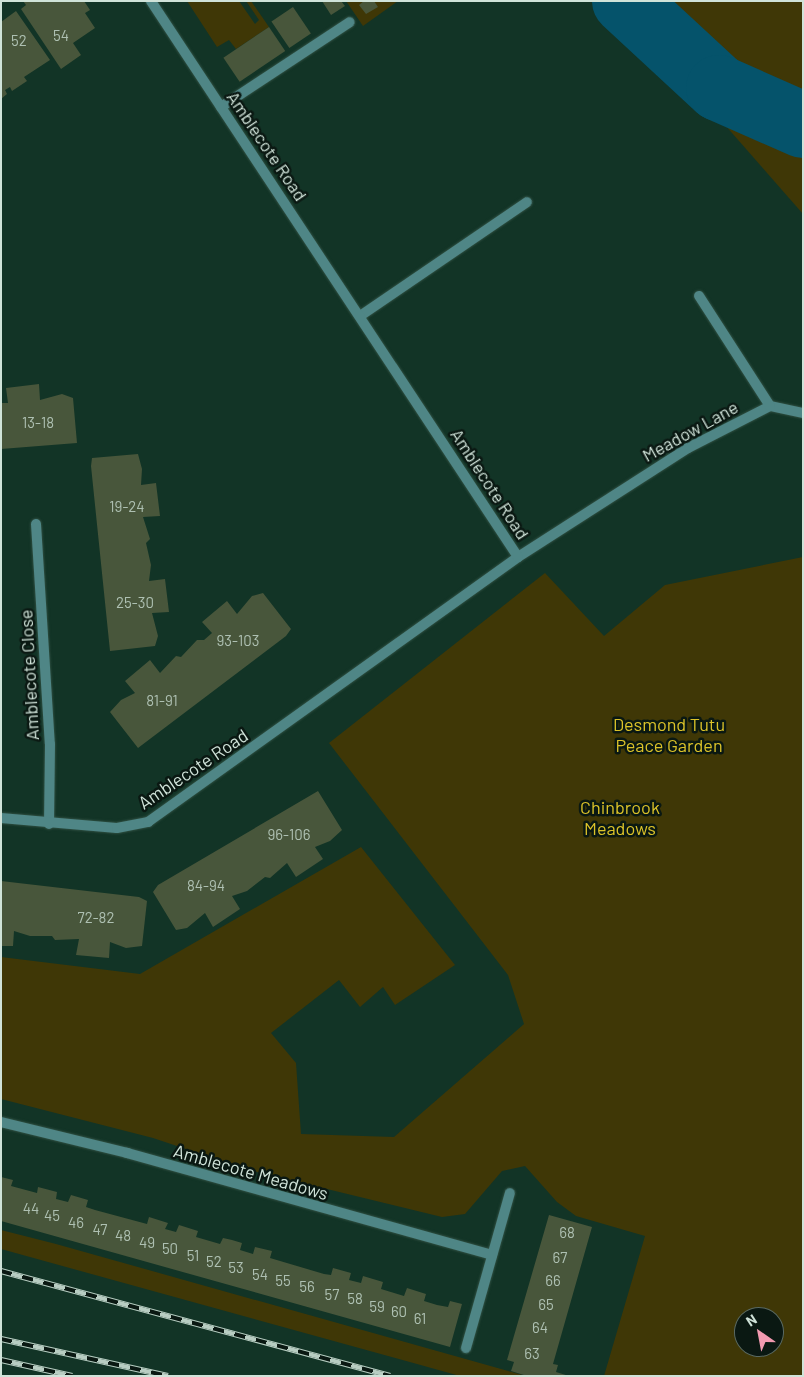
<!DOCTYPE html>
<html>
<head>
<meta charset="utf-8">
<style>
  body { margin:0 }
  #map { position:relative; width:804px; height:1377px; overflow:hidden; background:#123426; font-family:Barlow,sans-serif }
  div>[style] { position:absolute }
  .green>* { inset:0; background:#3f3706 }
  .river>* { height:66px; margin:-33px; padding:0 33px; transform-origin:33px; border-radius:33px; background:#05536b }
  .building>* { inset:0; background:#48563b; transform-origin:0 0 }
  .roads { filter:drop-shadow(0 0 1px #305043) drop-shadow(0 0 1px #305043) }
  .service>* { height:10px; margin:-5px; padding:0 5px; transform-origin:5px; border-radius:5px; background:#4f8686 }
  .minor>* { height:10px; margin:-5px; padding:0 5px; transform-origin:5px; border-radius:5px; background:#4f8686 }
  .rail>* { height:5.5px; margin-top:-2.75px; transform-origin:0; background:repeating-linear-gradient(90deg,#0a1812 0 11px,#b8cdc2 0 22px); box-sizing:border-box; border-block:1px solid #b8cdc2 }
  span { translate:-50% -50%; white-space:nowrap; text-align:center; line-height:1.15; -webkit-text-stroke:5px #0a1812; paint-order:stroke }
  .number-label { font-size:15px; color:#aec0b2 }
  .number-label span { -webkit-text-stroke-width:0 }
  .street-label { font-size:18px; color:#d0e3d9 }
  .park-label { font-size:18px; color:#dcc329 }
  .frame { position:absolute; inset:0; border:2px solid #d0e3d9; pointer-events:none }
  .north { position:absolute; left:734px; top:1307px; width:50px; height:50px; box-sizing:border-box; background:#0a1812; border:1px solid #596962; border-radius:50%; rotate:327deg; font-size:14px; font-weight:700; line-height:20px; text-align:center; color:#d0e3d9 }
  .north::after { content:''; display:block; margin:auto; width:18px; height:22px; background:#f29ab0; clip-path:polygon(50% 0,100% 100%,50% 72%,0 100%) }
</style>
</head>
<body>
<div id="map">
  <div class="green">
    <i style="clip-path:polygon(187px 1px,239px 1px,255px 24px,259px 20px,246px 1px,251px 1px,269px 27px,236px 49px,229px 40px,217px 47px)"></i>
    <i style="clip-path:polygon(346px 1px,398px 1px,363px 26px)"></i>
    <i style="clip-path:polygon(620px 1px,803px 1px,803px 214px,619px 4px)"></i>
    <i style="clip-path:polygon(evenodd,803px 557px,803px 1376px,604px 1376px,645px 1236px,576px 1216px,557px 1202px,525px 1166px,502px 1171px,465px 1214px,442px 1217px,249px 1170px,153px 1138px,1px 1099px,1px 957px,140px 974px,361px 847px,455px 965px,395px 1005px,383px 987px,360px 1007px,339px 980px,271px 1033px,296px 1063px,301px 1134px,394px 1137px,524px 1024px,508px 975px,329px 743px,545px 573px,604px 636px,665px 585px,803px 557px,744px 1317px,774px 1317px,774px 1347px,744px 1347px,744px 1317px)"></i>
    <i style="clip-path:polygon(1px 1230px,56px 1244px,526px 1376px,460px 1376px,417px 1364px,1px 1249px)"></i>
  </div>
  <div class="river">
    <i style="left:625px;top:1px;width:128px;rotate:42.8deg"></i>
    <i style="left:719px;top:88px;width:92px;rotate:23.8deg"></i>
  </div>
  <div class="building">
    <i style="clip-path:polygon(23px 1px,84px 1px,90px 10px,85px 13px,95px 28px,73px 43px,81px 55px,61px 69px,21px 9px,26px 5px)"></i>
    <i style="clip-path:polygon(322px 1px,341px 1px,345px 6px,331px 15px)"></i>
    <i style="clip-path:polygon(364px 1px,374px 1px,378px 7px,366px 14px,359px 5px)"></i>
    <i style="left:293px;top:7px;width:32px;height:26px;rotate:56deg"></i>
    <i style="clip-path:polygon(16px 11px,50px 60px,24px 77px,27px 81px,12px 91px,10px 87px,5px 90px,7px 94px,1px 99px,1px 22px)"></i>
    <i style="left:269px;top:27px;width:29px;height:55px;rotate:56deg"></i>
    <i style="clip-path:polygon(39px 384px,40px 400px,62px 394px,73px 398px,77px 443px,1px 449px,1px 403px,8px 403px,6px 388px)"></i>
    <i style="clip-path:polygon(138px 454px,142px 469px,141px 485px,156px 483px,160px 516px,143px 517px,150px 539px,146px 543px,151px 565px,149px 581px,165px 579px,169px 612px,152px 613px,158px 636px,155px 646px,110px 651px,91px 466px,92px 458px)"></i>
    <i style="clip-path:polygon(263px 593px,291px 629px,286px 636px,138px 748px,110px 712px,121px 700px,135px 693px,125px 681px,150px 660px,160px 673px,176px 656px,181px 657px,197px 640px,204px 640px,212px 633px,202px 622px,227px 601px,237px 614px,252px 596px)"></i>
    <i style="clip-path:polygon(318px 791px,342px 830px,330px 841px,315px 847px,323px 859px,296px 877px,287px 863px,270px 878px,265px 877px,247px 891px,232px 896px,240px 909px,213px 927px,205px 913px,187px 928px,176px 930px,153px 892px,158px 885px)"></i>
    <i style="clip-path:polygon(1px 881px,139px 897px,147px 901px,142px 946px,126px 948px,110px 942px,109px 958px,76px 955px,79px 939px,55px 940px,52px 936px,30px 936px,14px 931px,13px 946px,1px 946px)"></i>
    <i style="clip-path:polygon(1px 1177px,13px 1180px,11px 1186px,37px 1193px,38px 1187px,57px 1192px,56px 1199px,68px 1202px,71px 1195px,88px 1200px,86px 1207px,95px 1210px,147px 1224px,149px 1217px,168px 1223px,165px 1229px,176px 1232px,179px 1225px,198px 1231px,196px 1237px,220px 1244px,223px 1238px,232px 1240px,242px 1243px,240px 1250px,253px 1254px,255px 1247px,272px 1251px,270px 1258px,324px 1274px,331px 1275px,333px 1268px,351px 1273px,349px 1280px,361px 1283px,363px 1276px,383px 1282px,381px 1289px,404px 1296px,407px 1288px,426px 1294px,424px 1301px,437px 1305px,448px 1307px,450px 1301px,462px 1304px,450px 1347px,1px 1221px)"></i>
    <i style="clip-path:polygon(549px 1215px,592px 1227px,553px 1364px,558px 1365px,556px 1372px,569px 1376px,527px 1376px,511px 1371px,514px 1362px,507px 1360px)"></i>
  </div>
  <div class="roads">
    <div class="service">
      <i style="left:221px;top:107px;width:154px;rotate:-33.4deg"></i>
      <i style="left:360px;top:316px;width:202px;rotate:-34.3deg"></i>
    </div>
    <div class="minor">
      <i style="left:770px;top:406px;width:34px;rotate:12deg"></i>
      <i style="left:36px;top:524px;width:220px;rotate:86.4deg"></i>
      <i style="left:50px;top:744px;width:80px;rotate:90.7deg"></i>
      <i style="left:518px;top:557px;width:202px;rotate:-32.7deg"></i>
      <i style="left:688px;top:448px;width:92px;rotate:-27.1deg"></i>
      <i style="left:770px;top:406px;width:131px;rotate:-122.8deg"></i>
      <i style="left:1px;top:818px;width:116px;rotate:4.9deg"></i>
      <i style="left:117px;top:828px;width:32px;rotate:-11deg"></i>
      <i style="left:148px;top:822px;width:455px;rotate:-35.6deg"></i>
      <i style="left:518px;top:557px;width:666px;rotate:-123.43deg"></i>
      <i style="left:1px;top:1122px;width:130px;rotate:13.8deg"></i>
      <i style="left:127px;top:1153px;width:379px;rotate:15.6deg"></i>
      <i style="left:466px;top:1348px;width:161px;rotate:-74.2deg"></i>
    </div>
  </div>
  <div class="rail">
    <i style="left:1px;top:1271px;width:403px;rotate:15.1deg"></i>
    <i style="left:1px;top:1339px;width:171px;rotate:12.5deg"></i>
    <i style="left:1px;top:1360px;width:73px;rotate:12.7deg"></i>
  </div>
  <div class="number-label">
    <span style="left:61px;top:36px">54</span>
    <span style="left:19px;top:41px">52</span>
    <span style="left:38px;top:423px">13-18</span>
    <span style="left:127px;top:507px">19-24</span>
    <span style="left:135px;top:603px">25-30</span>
    <span style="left:238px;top:641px">93-103</span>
    <span style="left:162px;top:701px">81-91</span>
    <span style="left:289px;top:835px">96-106</span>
    <span style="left:206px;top:886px">84-94</span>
    <span style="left:96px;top:918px">72-82</span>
    <span style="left:31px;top:1209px">44</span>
    <span style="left:52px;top:1216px">45</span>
    <span style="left:76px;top:1223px">46</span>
    <span style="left:100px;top:1230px">47</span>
    <span style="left:567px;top:1233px">68</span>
    <span style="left:123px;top:1236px">48</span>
    <span style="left:147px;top:1243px">49</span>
    <span style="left:170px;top:1249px">50</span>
    <span style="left:193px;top:1256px">51</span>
    <span style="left:560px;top:1258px">67</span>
    <span style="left:214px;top:1262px">52</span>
    <span style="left:236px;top:1268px">53</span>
    <span style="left:260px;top:1275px">54</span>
    <span style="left:283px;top:1281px">55</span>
    <span style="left:553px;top:1281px">66</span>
    <span style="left:307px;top:1287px">56</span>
    <span style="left:332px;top:1295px">57</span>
    <span style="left:355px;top:1299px">58</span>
    <span style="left:546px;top:1305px">65</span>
    <span style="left:377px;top:1307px">59</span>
    <span style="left:399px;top:1312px">60</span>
    <span style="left:420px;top:1319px">61</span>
    <span style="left:540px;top:1328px">64</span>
    <span style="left:532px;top:1354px">63</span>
  </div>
  <div class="street-label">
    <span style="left:267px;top:146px;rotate:56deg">Amblecote Road</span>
    <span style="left:690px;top:431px;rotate:-29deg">Meadow Lane</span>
    <span style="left:490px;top:484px;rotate:57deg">Amblecote Road</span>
    <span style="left:29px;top:675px;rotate:-93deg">Amblecote Close</span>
    <span style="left:193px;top:769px;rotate:-34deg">Amblecote Road</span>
    <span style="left:251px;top:1172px;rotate:16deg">Amblecote Meadows</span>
  </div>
  <div class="park-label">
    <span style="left:669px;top:735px">Desmond Tutu<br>Peace Garden</span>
    <span style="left:620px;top:818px">Chinbrook<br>Meadows</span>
  </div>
  <div class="frame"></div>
  <div class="north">N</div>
</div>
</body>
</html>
